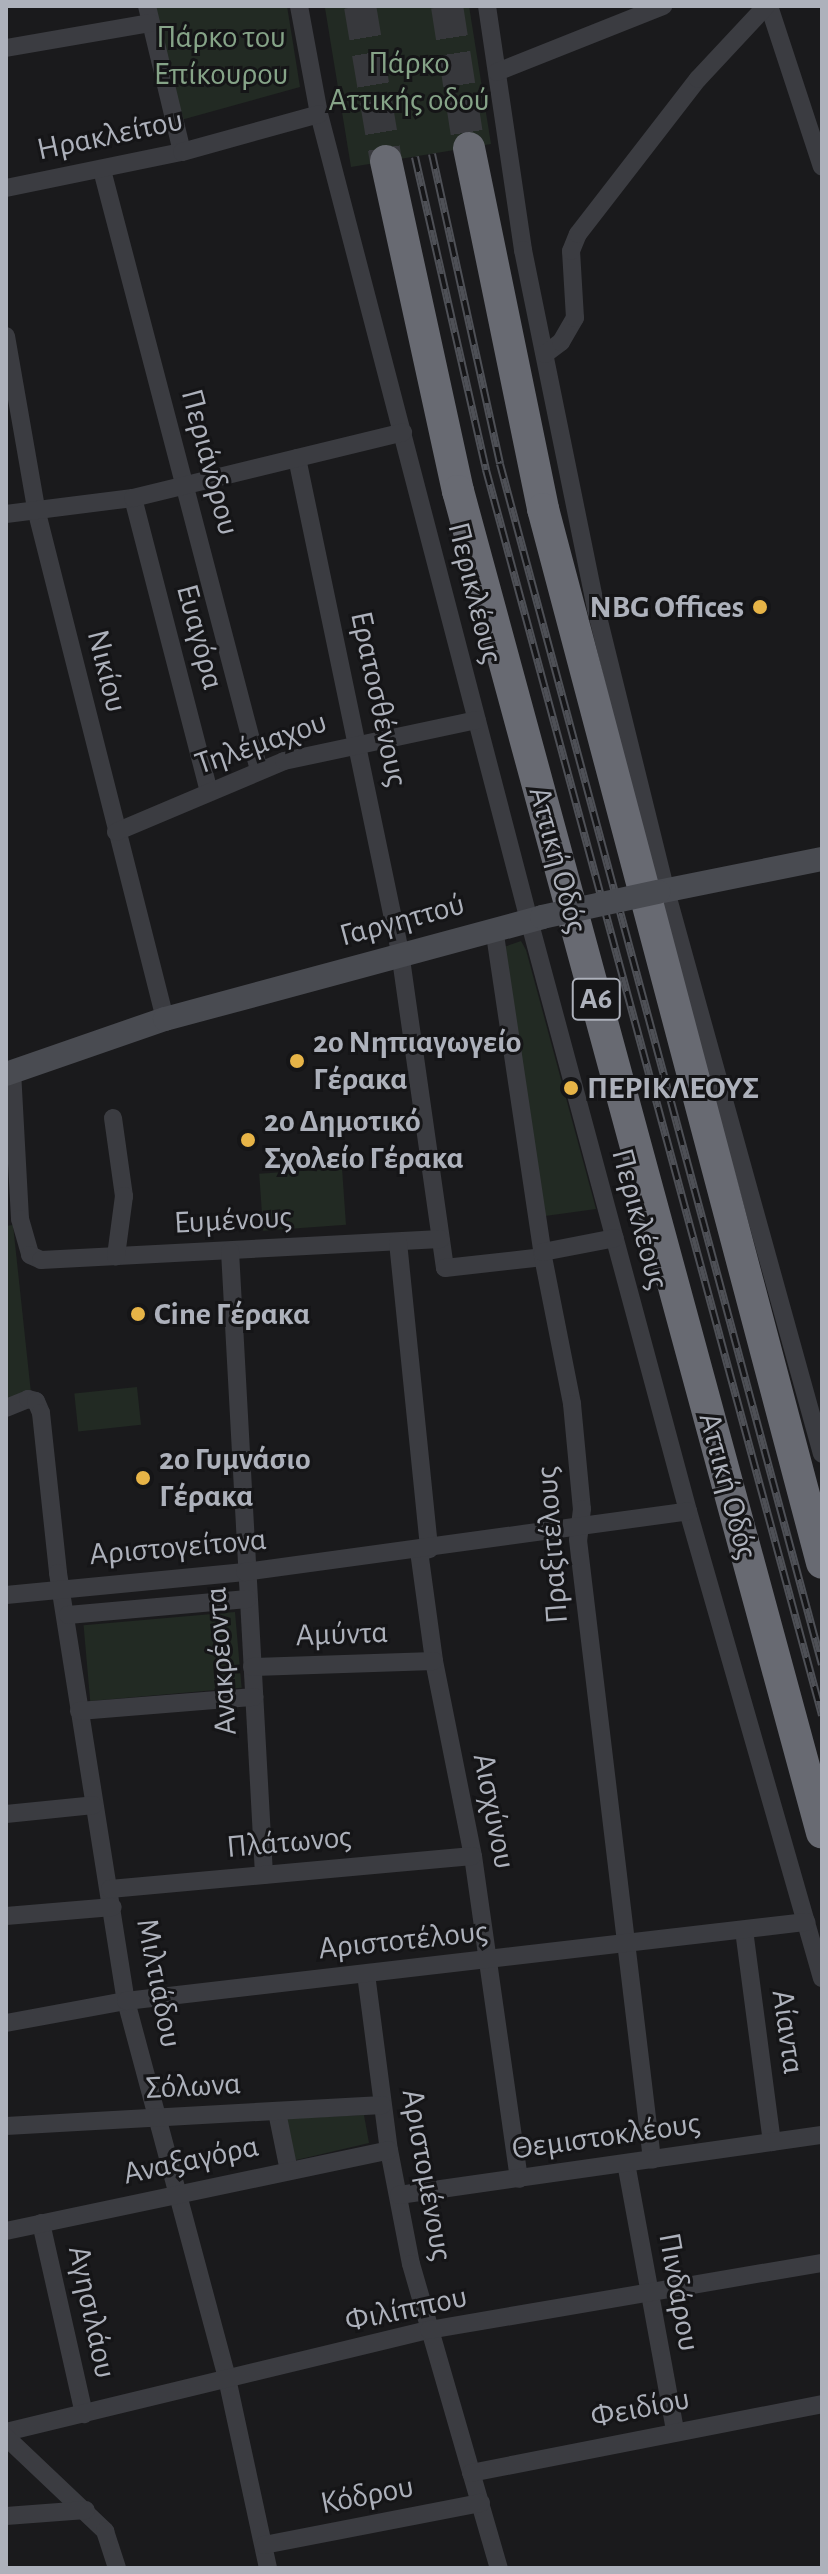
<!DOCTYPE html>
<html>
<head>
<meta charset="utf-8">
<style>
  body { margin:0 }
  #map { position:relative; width:828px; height:2574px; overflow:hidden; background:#1a1a1c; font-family:"Alegreya Sans",sans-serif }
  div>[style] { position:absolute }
  .green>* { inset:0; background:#222a23; transform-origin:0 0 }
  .highway-tunnel>* { height:32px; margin-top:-16px; transform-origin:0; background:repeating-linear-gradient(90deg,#37383c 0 32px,transparent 0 48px) }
  .street>* { height:18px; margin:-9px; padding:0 9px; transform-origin:9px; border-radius:9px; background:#3b3c41 }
  .secondary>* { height:24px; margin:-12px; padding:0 12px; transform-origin:12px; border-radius:12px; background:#494b51 }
  .highway>* { height:32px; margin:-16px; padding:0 16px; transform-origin:16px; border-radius:16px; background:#686a72 }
  .rail>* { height:8px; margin-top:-4px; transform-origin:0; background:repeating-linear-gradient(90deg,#151517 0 15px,#4e5056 0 30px); box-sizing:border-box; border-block:2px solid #4e5056 }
  .secondary-bridge>* { height:24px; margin:-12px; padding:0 12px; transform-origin:12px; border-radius:12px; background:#494b51 }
  .dots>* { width:22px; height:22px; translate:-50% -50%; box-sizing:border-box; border:4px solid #151517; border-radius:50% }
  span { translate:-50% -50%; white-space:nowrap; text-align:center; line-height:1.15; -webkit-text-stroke:6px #151517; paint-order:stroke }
  .shield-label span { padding:2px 6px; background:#151517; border:2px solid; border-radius:6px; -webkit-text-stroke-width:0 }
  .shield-label { font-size:30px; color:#adb1bb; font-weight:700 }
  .park-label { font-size:32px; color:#86a488 }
  .street-label { font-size:32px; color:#adb1bb }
  .poi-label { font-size:32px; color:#adb1bb; font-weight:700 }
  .right { translate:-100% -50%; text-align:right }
  .left { translate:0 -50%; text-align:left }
  .frame { position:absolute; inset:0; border:8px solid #adb1bb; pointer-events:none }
</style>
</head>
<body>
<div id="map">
  <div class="green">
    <i style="clip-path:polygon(155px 6px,287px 6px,300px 87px,181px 120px)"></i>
    <i style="clip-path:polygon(340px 6px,469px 6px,491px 144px,351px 167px,325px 8px)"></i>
    <i style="clip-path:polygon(521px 941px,526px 950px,596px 1209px,545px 1216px,504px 947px)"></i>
    <i style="left:342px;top:1168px;width:57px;height:83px;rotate:86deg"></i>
    <i style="clip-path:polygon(13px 1225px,31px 1393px,6px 1404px,6px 1226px)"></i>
    <i style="left:137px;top:1387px;width:38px;height:63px;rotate:84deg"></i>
    <i style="left:235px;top:1612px;width:76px;height:152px;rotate:85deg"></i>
    <i style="clip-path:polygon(364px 2115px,369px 2143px,292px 2161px,283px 2119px)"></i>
  </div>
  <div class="highway-tunnel">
    <i style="left:360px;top:6px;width:157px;rotate:80.5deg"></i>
    <i style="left:447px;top:6px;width:144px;rotate:81.2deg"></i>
  </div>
  <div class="street">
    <i style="left:147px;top:6px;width:150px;rotate:76.5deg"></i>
    <i style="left:299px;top:6px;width:110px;rotate:79.5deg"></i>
    <i style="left:319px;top:114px;width:833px;rotate:75.4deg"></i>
    <i style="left:529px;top:920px;width:612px;rotate:74.94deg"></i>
    <i style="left:688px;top:1511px;width:486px;rotate:74deg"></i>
    <i style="left:487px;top:6px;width:247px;rotate:81.6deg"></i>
    <i style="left:523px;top:250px;width:366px;rotate:78.5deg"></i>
    <i style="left:596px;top:609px;width:291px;rotate:76.1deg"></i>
    <i style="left:666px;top:891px;width:584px;rotate:74.51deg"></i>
    <i style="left:769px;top:6px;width:169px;rotate:71.8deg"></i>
    <i style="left:6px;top:48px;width:147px;rotate:-9.8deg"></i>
    <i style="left:497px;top:72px;width:179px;rotate:-21.7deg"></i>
    <i style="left:102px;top:170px;width:620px;rotate:75.34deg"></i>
    <i style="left:6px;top:188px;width:180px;rotate:-11.6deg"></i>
    <i style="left:182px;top:152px;width:142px;rotate:-15.5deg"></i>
    <i style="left:6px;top:336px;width:180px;rotate:80.1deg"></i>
    <i style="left:37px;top:513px;width:522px;rotate:75.8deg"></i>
    <i style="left:545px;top:354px;width:20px;rotate:-37deg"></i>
    <i style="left:561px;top:342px;width:28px;rotate:-60deg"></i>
    <i style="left:575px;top:318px;width:67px;rotate:-93.4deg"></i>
    <i style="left:571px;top:251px;width:18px;rotate:-68deg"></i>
    <i style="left:578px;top:234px;width:196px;rotate:-52.3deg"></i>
    <i style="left:698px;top:79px;width:100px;rotate:-47deg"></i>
    <i style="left:297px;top:458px;width:505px;rotate:78.22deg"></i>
    <i style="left:400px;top:952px;width:319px;rotate:81.9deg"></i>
    <i style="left:445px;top:1268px;width:99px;rotate:-6.4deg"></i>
    <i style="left:133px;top:498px;width:303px;rotate:75.5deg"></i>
    <i style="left:6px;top:514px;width:128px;rotate:-7.2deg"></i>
    <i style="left:133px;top:498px;width:278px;rotate:-13.7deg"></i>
    <i style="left:116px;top:832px;width:182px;rotate:-22.9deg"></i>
    <i style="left:284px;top:761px;width:197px;rotate:-12deg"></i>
    <i style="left:494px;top:928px;width:333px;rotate:81.5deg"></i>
    <i style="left:543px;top:1257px;width:150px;rotate:78.8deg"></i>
    <i style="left:572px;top:1404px;width:105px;rotate:84.6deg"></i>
    <i style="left:582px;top:1509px;width:31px;rotate:97deg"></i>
    <i style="left:578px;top:1540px;width:624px;rotate:83.19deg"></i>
    <i style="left:12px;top:1071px;width:148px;rotate:86.9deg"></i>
    <i style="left:20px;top:1219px;width:37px;rotate:74deg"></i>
    <i style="left:30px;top:1255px;width:12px;rotate:24deg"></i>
    <i style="left:41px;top:1260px;width:400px;rotate:-3deg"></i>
    <i style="left:113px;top:1118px;width:79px;rotate:82deg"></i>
    <i style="left:124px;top:1196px;width:61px;rotate:97.6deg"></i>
    <i style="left:398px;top:1242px;width:309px;rotate:84.2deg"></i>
    <i style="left:230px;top:1251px;width:625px;rotate:86.88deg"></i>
    <i style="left:543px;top:1252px;width:73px;rotate:-11deg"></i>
    <i style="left:6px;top:1408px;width:24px;rotate:-22deg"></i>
    <i style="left:28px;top:1399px;width:8px;rotate:14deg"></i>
    <i style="left:36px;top:1401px;width:13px;rotate:67deg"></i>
    <i style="left:41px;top:1413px;width:161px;rotate:83.9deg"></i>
    <i style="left:58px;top:1573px;width:433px;rotate:81deg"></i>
    <i style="left:126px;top:2001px;width:395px;rotate:75deg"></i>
    <i style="left:228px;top:2383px;width:189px;rotate:77.8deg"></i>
    <i style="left:419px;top:1551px;width:111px;rotate:82.2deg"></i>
    <i style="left:434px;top:1661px;width:199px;rotate:78.7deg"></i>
    <i style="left:473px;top:1856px;width:326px;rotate:81.9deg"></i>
    <i style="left:6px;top:1595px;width:240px;rotate:-5.5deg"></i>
    <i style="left:245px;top:1572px;width:447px;rotate:-7.8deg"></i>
    <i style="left:68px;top:1615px;width:180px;rotate:-5.1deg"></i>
    <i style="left:252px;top:1667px;width:182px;rotate:-1.9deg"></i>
    <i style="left:79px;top:1711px;width:176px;rotate:-4.6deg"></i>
    <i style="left:6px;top:1814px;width:88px;rotate:-5.8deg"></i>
    <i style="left:110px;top:1889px;width:364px;rotate:-5.2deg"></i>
    <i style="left:6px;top:1916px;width:107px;rotate:-4.8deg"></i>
    <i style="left:744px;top:1930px;width:214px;rotate:82.5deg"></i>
    <i style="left:366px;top:1974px;width:177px;rotate:82.6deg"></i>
    <i style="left:389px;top:2150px;width:116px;rotate:79.1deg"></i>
    <i style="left:411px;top:2264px;width:316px;rotate:73.9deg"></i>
    <i style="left:6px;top:2023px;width:122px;rotate:-10.4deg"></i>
    <i style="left:126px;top:2001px;width:685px;rotate:-6.63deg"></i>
    <i style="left:277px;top:2112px;width:60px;rotate:78.5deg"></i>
    <i style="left:6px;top:2126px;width:377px;rotate:-3.2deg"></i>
    <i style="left:626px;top:2163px;width:272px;rotate:79.6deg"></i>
    <i style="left:399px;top:2195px;width:427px;rotate:-8.1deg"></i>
    <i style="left:41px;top:2223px;width:196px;rotate:77.3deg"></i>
    <i style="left:6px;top:2231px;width:391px;rotate:-11.9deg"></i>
    <i style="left:6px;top:2432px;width:435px;rotate:-13.6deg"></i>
    <i style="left:429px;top:2330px;width:399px;rotate:-9.7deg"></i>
    <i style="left:6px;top:2437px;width:137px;rotate:43.5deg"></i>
    <i style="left:105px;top:2531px;width:39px;rotate:72deg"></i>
    <i style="left:471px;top:2473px;width:358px;rotate:-11.1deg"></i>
    <i style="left:6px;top:2516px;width:80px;rotate:-4.3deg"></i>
    <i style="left:264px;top:2545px;width:221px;rotate:-11deg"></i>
  </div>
  <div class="secondary">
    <i style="left:658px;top:892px;width:167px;rotate:-11.4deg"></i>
    <i style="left:6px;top:1074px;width:168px;rotate:-19.1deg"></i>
    <i style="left:165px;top:1019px;width:391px;rotate:-15.1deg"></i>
  </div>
  <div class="highway">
    <i style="left:469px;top:148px;width:369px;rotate:78.4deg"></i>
    <i style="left:543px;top:509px;width:1090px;rotate:75.17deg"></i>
    <i style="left:386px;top:161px;width:338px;rotate:77.7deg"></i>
    <i style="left:458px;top:491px;width:1390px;rotate:74.82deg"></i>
  </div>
  <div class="rail">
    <i style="left:432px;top:154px;width:317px;rotate:77.6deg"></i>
    <i style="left:500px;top:464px;width:1243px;rotate:74.99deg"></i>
    <i style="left:415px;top:157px;width:321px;rotate:77.2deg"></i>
    <i style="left:486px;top:470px;width:1290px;rotate:74.9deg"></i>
  </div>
  <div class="secondary-bridge">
    <i style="left:542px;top:917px;width:119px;rotate:-12.2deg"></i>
  </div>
  <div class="dots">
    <i style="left:760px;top:607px;background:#e7b447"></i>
    <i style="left:297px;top:1061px;background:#e7b447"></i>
    <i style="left:571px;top:1088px;background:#e7b447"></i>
    <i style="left:248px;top:1140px;background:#e7b447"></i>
    <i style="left:138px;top:1314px;background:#e7b447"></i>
    <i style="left:143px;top:1478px;background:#e7b447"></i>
  </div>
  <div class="shield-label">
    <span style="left:596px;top:999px">Α6</span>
  </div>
  <div class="park-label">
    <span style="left:221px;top:56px">Πάρκο του<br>Επίκουρου</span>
    <span style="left:409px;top:82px">Πάρκο<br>Αττικής οδού</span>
  </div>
  <div class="street-label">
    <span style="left:110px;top:135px;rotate:-12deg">Ηρακλείτου</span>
    <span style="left:210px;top:462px;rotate:75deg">Περιάνδρου</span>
    <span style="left:475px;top:593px;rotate:76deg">Περικλέους</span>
    <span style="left:200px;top:637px;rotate:75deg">Ευαγόρα</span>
    <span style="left:107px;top:671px;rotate:76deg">Νικίου</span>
    <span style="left:379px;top:699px;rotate:78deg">Ερατοσθένους</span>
    <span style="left:261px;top:743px;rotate:-19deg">Τηλέμαχου</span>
    <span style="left:558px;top:860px;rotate:75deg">Αττική Οδός</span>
    <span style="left:402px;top:920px;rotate:-15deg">Γαργηττού</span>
    <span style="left:640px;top:1219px;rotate:75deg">Περικλέους</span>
    <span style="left:233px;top:1220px;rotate:-3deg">Ευμένους</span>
    <span style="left:728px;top:1486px;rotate:75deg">Αττική Οδός</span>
    <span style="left:552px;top:1545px;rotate:-94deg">Πραξιτέλους</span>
    <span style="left:178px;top:1547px;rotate:-5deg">Αριστογείτονα</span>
    <span style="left:342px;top:1634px;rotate:-2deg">Αμύντα</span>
    <span style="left:221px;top:1661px;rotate:-94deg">Ανακρέοντα</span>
    <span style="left:494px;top:1811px;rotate:79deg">Αισχύνου</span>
    <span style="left:289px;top:1842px;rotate:-5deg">Πλάτωνος</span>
    <span style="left:403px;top:1940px;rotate:-6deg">Αριστοτέλους</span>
    <span style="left:159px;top:1983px;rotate:79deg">Μιλτιάδου</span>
    <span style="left:788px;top:2032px;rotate:82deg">Αίαντα</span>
    <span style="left:193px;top:2086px;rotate:-3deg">Σόλωνα</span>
    <span style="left:606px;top:2136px;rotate:-8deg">Θεμιστοκλέους</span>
    <span style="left:191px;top:2160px;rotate:-12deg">Αναξαγόρα</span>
    <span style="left:427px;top:2175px;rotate:80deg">Αριστομένους</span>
    <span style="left:679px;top:2292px;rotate:80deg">Πινδάρου</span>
    <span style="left:406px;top:2309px;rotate:-12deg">Φιλίππου</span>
    <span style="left:92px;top:2312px;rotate:78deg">Αγησιλάου</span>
    <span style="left:640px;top:2408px;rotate:-11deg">Φειδίου</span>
    <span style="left:367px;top:2495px;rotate:-11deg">Κόδρου</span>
  </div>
  <div class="poi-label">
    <span class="right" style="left:744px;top:607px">NBG Offices</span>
    <span class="left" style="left:313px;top:1061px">2ο Νηπιαγωγείο<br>Γέρακα</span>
    <span class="left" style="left:587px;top:1088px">ΠΕΡΙΚΛΕΟΥΣ</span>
    <span class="left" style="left:264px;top:1140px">2ο Δημοτικό<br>Σχολείο Γέρακα</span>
    <span class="left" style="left:154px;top:1314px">Cine Γέρακα</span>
    <span class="left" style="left:159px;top:1478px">2ο Γυμνάσιο<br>Γέρακα</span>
  </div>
  <div class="frame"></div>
</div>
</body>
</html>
